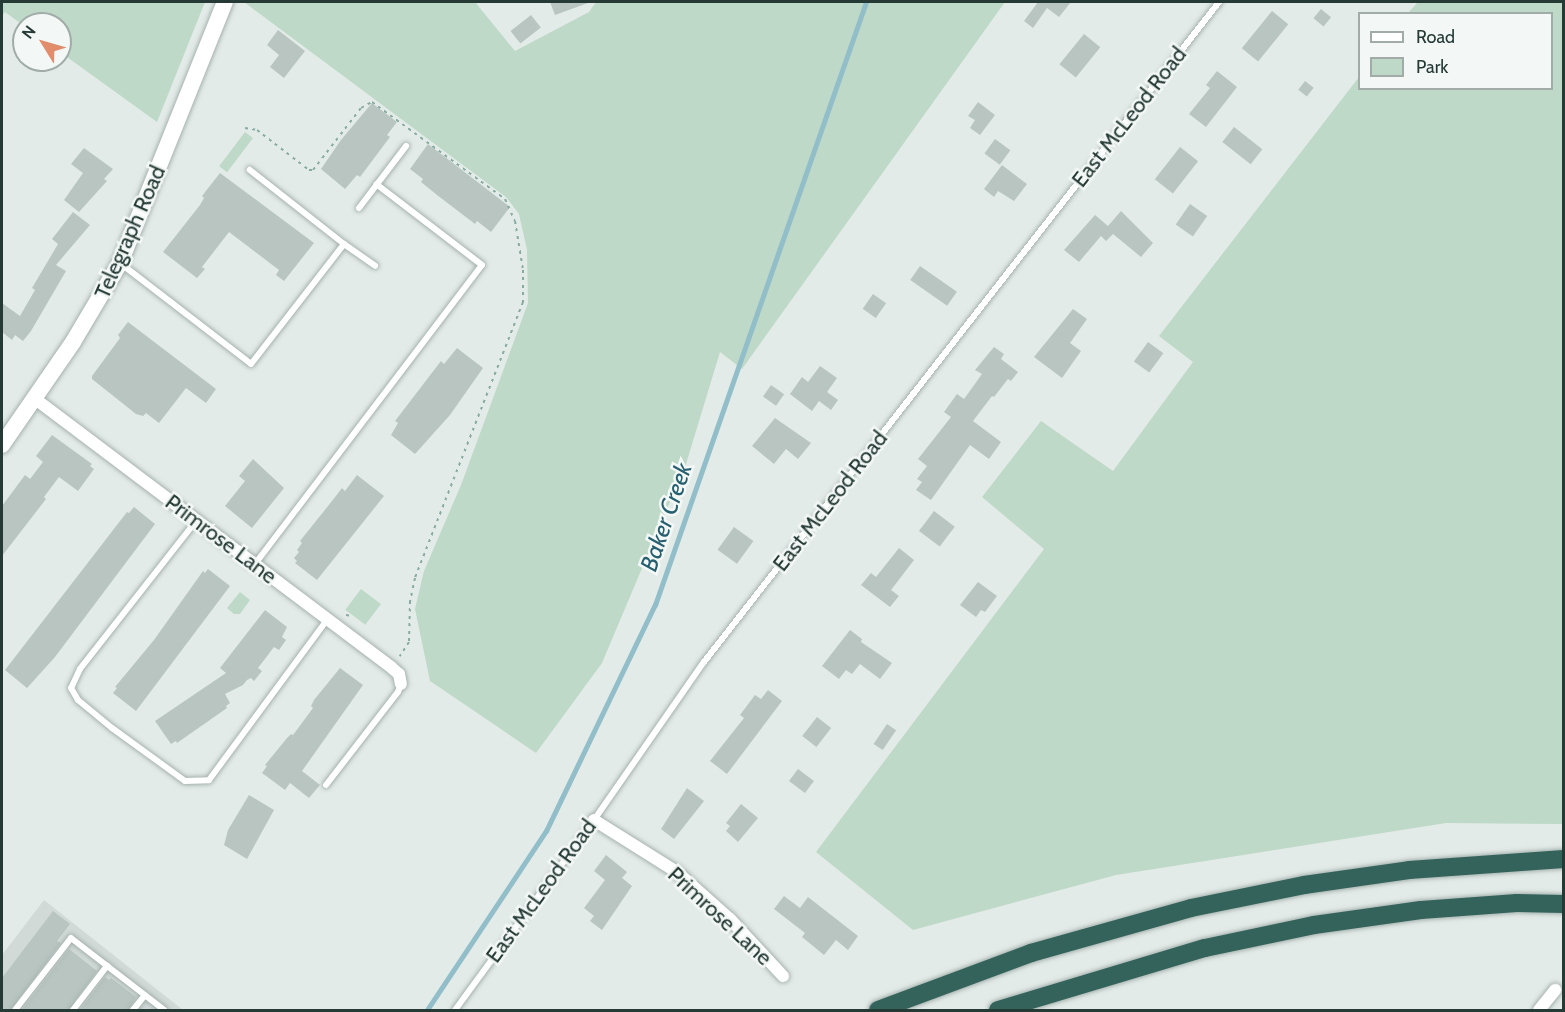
<!DOCTYPE html>
<html>
<head>
<meta charset="utf-8">
<style>
  body { margin:0 }
  #map { position:relative; width:1565px; height:1012px; overflow:hidden; background:#e3ebe8; font-family:Cabin,sans-serif }
  div>[style] { position:absolute }
  .built>* { inset:0; background:#d1dad7 }
  .green>* { inset:0; background:#bed9c7; transform-origin:0 0 }
  .stream>* { height:4.5px; margin:-2.25px; padding:0 2.25px; transform-origin:2.25px; border-radius:2.25px; background:#91bec9 }
  .building>* { inset:0; background:#b8c5c1; transform-origin:0 0 }
  .path>* { height:2px; margin-top:-1px; transform-origin:0; background:repeating-linear-gradient(90deg,#87aba1 0 3px,transparent 0 7.5px) }
  .roads { filter:drop-shadow(0 0 2px #a6b2af) drop-shadow(0 0 2px #a6b2af) }
  .lane>* { height:6px; margin:-3px; padding:0 3px; transform-origin:3px; border-radius:3px; background:#fff }
  .street>* { height:12px; margin:-6px; padding:0 6px; transform-origin:6px; border-radius:6px; background:#fff }
  .secondary>* { height:16px; margin:-8px; padding:0 8px; transform-origin:8px; border-radius:8px; background:#fff }
  .highway>* { height:18px; margin:-9px; padding:0 9px; transform-origin:9px; border-radius:9px; background:#34635b }
  span { translate:-50% -50%; white-space:nowrap; text-align:center; line-height:1.15; -webkit-text-stroke:5px #f3f8f6; paint-order:stroke }
  .street-label { font-size:22px; color:#253a35 }
  .water-label { font-size:24px; color:#265f6f; font-style:italic }
  .frame { position:absolute; inset:0; border:3px solid #253a35; pointer-events:none }
  .legend { position:absolute; left:1358px; top:12px; width:195px; height:78px; box-sizing:border-box; background:#f3f8f6; border:2px solid #a1aca9; margin:0; padding:8px 10px; list-style:none; font-size:18px; color:#253a35 }
  .legend li { display:flex; align-items:center; gap:12px; height:30px }
  .legend b { width:30px; border:2px solid #a1aca9 }
  .north { position:absolute; left:12px; top:12px; width:60px; height:60px; box-sizing:border-box; background:#f3f8f6; border:2px solid #a1aca9; border-radius:50%; rotate:307deg; font-size:16px; font-weight:700; line-height:24px; text-align:center; color:#253a35 }
  .north::after { content:''; display:block; margin:auto; width:21px; height:27px; background:#e18d6b; clip-path:polygon(50% 0,100% 100%,50% 72%,0 100%) }
</style>
</head>
<body>
<div id="map">
  <div class="built">
    <i style="clip-path:polygon(44px 900px,183px 1010px,2px 1010px,2px 955px)"></i>
  </div>
  <div class="green">
    <i style="clip-path:polygon(2px 2px,205px 2px,157px 122px,60px 52px,60px 24px,24px 26px,5px 12px,2px 16px)"></i>
    <i style="clip-path:polygon(244px 2px,475px 2px,515px 51px,589px 12px,596px 2px,1005px 2px,742px 369px,720px 352px,686px 464px,602px 663px,536px 753px,430px 681px,415px 609px,424px 571px,461px 485px,528px 303px,527px 250px,519px 214px,506px 197px)"></i>
    <i style="clip-path:polygon(1418px 2px,1563px 2px,1563px 824px,1446px 823px,1116px 875px,913px 930px,816px 852px,1044px 549px,982px 497px,1041px 421px,1113px 471px,1193px 362px,1159px 336px,1359px 77px,1360px 88px,1552px 88px,1552px 14px,1408px 13px)"></i>
    <i style="left:245px;top:132px;width:10px;height:43px;rotate:37deg"></i>
    <i style="left:361px;top:589px;width:25px;height:26px;rotate:37deg"></i>
    <i style="clip-path:polygon(240px 592px,250px 600px,240px 614px,234px 614px,227px 608px)"></i>
  </div>
  <div class="stream">
    <i style="left:427px;top:1010px;width:215px;rotate:-56.4deg"></i>
    <i style="left:546px;top:831px;width:251px;rotate:-64.3deg"></i>
    <i style="left:655px;top:605px;width:639px;rotate:-70.71deg"></i>
  </div>
  <div class="building">
    <i style="clip-path:polygon(550px 2px,588px 2px,588px 3px,555px 15px)"></i>
    <i style="clip-path:polygon(1038px 2px,1071px 2px,1059px 17px,1047px 8px,1033px 28px,1024px 21px)"></i>
    <i style="left:1321px;top:9px;width:13px;height:12px;rotate:39deg"></i>
    <i style="left:1272px;top:11px;width:21px;height:48px;rotate:39deg"></i>
    <i style="left:531px;top:15px;width:16px;height:26px;rotate:52deg"></i>
    <i style="clip-path:polygon(278px 30px,305px 51px,284px 78px,270px 67px,279px 55px,267px 45px)"></i>
    <i style="left:1084px;top:34px;width:21px;height:39px;rotate:39deg"></i>
    <i style="clip-path:polygon(1217px 71px,1237px 87px,1206px 127px,1189px 114px,1210px 88px,1206px 85px)"></i>
    <i style="left:1305px;top:81px;width:11px;height:11px;rotate:38deg"></i>
    <i style="clip-path:polygon(978px 102px,995px 115px,980px 135px,970px 128px,975px 120px,968px 116px)"></i>
    <i style="clip-path:polygon(372px 103px,397px 122px,387px 135px,390px 137px,360px 177px,357px 175px,345px 189px,321px 169px,341px 140px)"></i>
    <i style="left:1234px;top:127px;width:36px;height:19px;rotate:38deg"></i>
    <i style="left:995px;top:139px;width:19px;height:18px;rotate:36deg"></i>
    <i style="clip-path:polygon(428px 144px,510px 207px,491px 232px,477px 221px,475px 224px,437px 195px,421px 182px,423px 179px,410px 169px)"></i>
    <i style="left:1180px;top:147px;width:23px;height:41px;rotate:38deg"></i>
    <i style="clip-path:polygon(84px 148px,113px 169px,104px 179px,107px 181px,79px 212px,64px 200px,83px 173px,71px 164px)"></i>
    <i style="clip-path:polygon(1002px 165px,1027px 184px,1014px 201px,998px 191px,994px 197px,984px 189px)"></i>
    <i style="clip-path:polygon(220px 173px,314px 243px,284px 281px,276px 275px,279px 270px,229px 232px,202px 267px,205px 269px,197px 278px,163px 252px,200px 205px,204px 198px,202px 196px)"></i>
    <i style="left:1190px;top:204px;width:21px;height:25px;rotate:35deg"></i>
    <i style="clip-path:polygon(1121px 211px,1153px 243px,1141px 257px,1113px 234px,1106px 241px,1101px 236px,1079px 262px,1064px 250px,1095px 215px,1108px 226px)"></i>
    <i style="clip-path:polygon(73px 212px,90px 225px,56px 265px,66px 271px,31px 331px,23px 341px,15px 335px,12px 340px,2px 332px,2px 303px,20px 316px,35px 290px,32px 288px,58px 244px,52px 239px)"></i>
    <i style="left:920px;top:266px;width:45px;height:17px;rotate:35deg"></i>
    <i style="left:873px;top:294px;width:16px;height:18px;rotate:35deg"></i>
    <i style="clip-path:polygon(1073px 309px,1087px 319px,1070px 343px,1081px 351px,1062px 378px,1034px 357px)"></i>
    <i style="clip-path:polygon(128px 322px,216px 389px,206px 403px,186px 388px,159px 423px,146px 413px,143px 416px,136px 414px,92px 379px,92px 376px,120px 338px,118px 335px)"></i>
    <i style="left:1148px;top:342px;width:19px;height:24px;rotate:36deg"></i>
    <i style="clip-path:polygon(994px 347px,1004px 354px,1001px 359px,1018px 372px,1011px 381px,1008px 379px,994px 397px,992px 396px,973px 421px,1001px 442px,989px 459px,970px 445px,931px 500px,916px 490px,922px 482px,917px 479px,927px 466px,918px 459px,951px 417px,944px 412px,957px 394px,964px 399px,982px 374px,975px 370px)"></i>
    <i style="clip-path:polygon(457px 348px,483px 368px,450px 415px,415px 454px,391px 435px,398px 423px,395px 421px,441px 361px,444px 364px)"></i>
    <i style="clip-path:polygon(820px 366px,837px 378px,827px 392px,838px 400px,831px 410px,819px 401px,812px 411px,790px 394px,802px 377px,808px 382px)"></i>
    <i style="left:771px;top:385px;width:16px;height:14px;rotate:35deg"></i>
    <i style="clip-path:polygon(775px 418px,811px 443px,798px 459px,786px 449px,774px 464px,752px 446px)"></i>
    <i style="clip-path:polygon(52px 435px,92px 464px,90px 466px,94px 469px,78px 491px,59px 477px,44px 497px,46px 499px,2px 556px,2px 506px,25px 475px,30px 479px,43px 462px,36px 456px)"></i>
    <i style="clip-path:polygon(253px 459px,284px 488px,252px 528px,225px 506px,245px 481px,239px 476px)"></i>
    <i style="clip-path:polygon(357px 475px,384px 496px,317px 580px,295px 563px,297px 561px,294px 558px,299px 552px,297px 550px,302px 543px,300px 541px,332px 501px,342px 488px,345px 491px)"></i>
    <i style="clip-path:polygon(134px 507px,155px 524px,55px 657px,27px 688px,5px 670px,127px 512px,129px 513px)"></i>
    <i style="left:934px;top:511px;width:26px;height:25px;rotate:37deg"></i>
    <i style="left:734px;top:527px;width:24px;height:28px;rotate:36deg"></i>
    <i style="clip-path:polygon(899px 548px,914px 560px,891px 590px,899px 596px,890px 607px,861px 585px,871px 573px,876px 577px)"></i>
    <i style="clip-path:polygon(208px 569px,230px 586px,136px 711px,113px 693px,117px 688px,115px 687px,154px 640px,203px 571px,205px 573px)"></i>
    <i style="clip-path:polygon(978px 582px,997px 596px,985px 612px,981px 610px,976px 617px,960px 605px)"></i>
    <i style="clip-path:polygon(265px 610px,287px 627px,282px 637px,286px 640px,279px 650px,274px 647px,258px 668px,262px 671px,254px 681px,251px 678px,247px 680px,243px 685px,225px 694px,230px 703px,226px 706px,227px 708px,177px 743px,176px 741px,171px 744px,155px 721px,226px 673px,220px 668px)"></i>
    <i style="clip-path:polygon(850px 630px,862px 639px,861px 642px,892px 663px,880px 679px,860px 664px,852px 674px,846px 670px,839px 679px,822px 666px)"></i>
    <i style="clip-path:polygon(340px 668px,363px 685px,302px 771px,320px 785px,309px 798px,290px 783px,285px 790px,262px 773px,267px 766px,265px 765px,287px 738px,291px 734px,293px 735px,313px 708px,311px 706px,314px 700px)"></i>
    <i style="clip-path:polygon(768px 690px,782px 701px,727px 774px,710px 761px,744px 718px,740px 715px,755px 695px,761px 699px)"></i>
    <i style="left:817px;top:717px;width:18px;height:24px;rotate:38deg"></i>
    <i style="left:887px;top:724px;width:11px;height:24px;rotate:34deg"></i>
    <i style="left:798px;top:769px;width:20px;height:15px;rotate:37deg"></i>
    <i style="clip-path:polygon(687px 788px,704px 801px,674px 839px,661px 829px)"></i>
    <i style="clip-path:polygon(249px 795px,274px 810px,247px 859px,224px 845px,228px 830px)"></i>
    <i style="clip-path:polygon(741px 804px,758px 818px,738px 842px,726px 831px,730px 826px,726px 823px)"></i>
    <i style="clip-path:polygon(606px 855px,627px 872px,622px 878px,632px 886px,602px 930px,590px 921px,594px 916px,584px 908px,605px 880px,594px 871px)"></i>
    <i style="clip-path:polygon(784px 896px,800px 908px,808px 897px,858px 936px,848px 950px,836px 940px,824px 955px,802px 937px,805px 933px,774px 909px)"></i>
    <i style="clip-path:polygon(53px 911px,70px 924px,57px 941px,61px 943px,10px 1011px,2px 1011px,2px 978px)"></i>
    <i style="clip-path:polygon(69px 949px,97px 971px,68px 1011px,21px 1011px)"></i>
    <i style="clip-path:polygon(105px 977px,109px 980px,111px 978px,136px 997px,128px 1011px,79px 1011px)"></i>
  </div>
  <div class="path">
    <i style="left:245px;top:128px;width:12px;rotate:9deg"></i>
    <i style="left:257px;top:130px;width:66px;rotate:37.6deg"></i>
    <i style="left:309px;top:170px;width:4px"></i>
    <i style="left:313px;top:170px;width:78px;rotate:-52.3deg"></i>
    <i style="left:361px;top:108px;width:13px;rotate:-29deg"></i>
    <i style="left:372px;top:102px;width:165px;rotate:36.1deg"></i>
    <i style="left:505px;top:199px;width:24px;rotate:66deg"></i>
    <i style="left:515px;top:221px;width:50px;rotate:80.7deg"></i>
    <i style="left:523px;top:270px;width:32px;rotate:90deg"></i>
    <i style="left:523px;top:302px;width:296px;rotate:111.4deg"></i>
    <i style="left:415px;top:578px;width:24px;rotate:102deg"></i>
    <i style="left:410px;top:601px;width:41px;rotate:91.4deg"></i>
    <i style="left:409px;top:642px;width:17px;rotate:123deg"></i>
    <i style="left:346px;top:615px;width:6px;rotate:9deg"></i>
  </div>
  <div class="roads">
    <div class="lane">
      <i style="left:359px;top:208px;width:78px;rotate:-52.8deg"></i>
      <i style="left:344px;top:244px;width:38px;rotate:35deg"></i>
      <i style="left:120px;top:263px;width:165px;rotate:37.6deg"></i>
      <i style="left:251px;top:364px;width:152px;rotate:-52.2deg"></i>
      <i style="left:344px;top:244px;width:120px;rotate:-141.8deg"></i>
      <i style="left:196px;top:521px;width:188px;rotate:128.1deg"></i>
      <i style="left:80px;top:669px;width:21px;rotate:115deg"></i>
      <i style="left:71px;top:688px;width:14px;rotate:60deg"></i>
      <i style="left:78px;top:700px;width:44px;rotate:39.5deg"></i>
      <i style="left:112px;top:728px;width:90px;rotate:36deg"></i>
      <i style="left:185px;top:781px;width:24px;rotate:-2deg"></i>
      <i style="left:209px;top:780px;width:199px;rotate:-53.6deg"></i>
      <i style="left:255px;top:564px;width:375px;rotate:-52.8deg"></i>
      <i style="left:482px;top:265px;width:133px;rotate:-142.6deg"></i>
      <i style="left:326px;top:785px;width:118px;rotate:-52.3deg"></i>
      <i style="left:398px;top:692px;width:9px;rotate:-69deg"></i>
      <i style="left:15px;top:1010px;width:91px;rotate:-52.1deg"></i>
      <i style="left:71px;top:938px;width:118px;rotate:37.7deg"></i>
      <i style="left:73px;top:1010px;width:56px;rotate:-52.3deg"></i>
      <i style="left:133px;top:1010px;width:19px;rotate:-51deg"></i>
      <i style="left:455px;top:1010px;width:235px;rotate:-53.8deg"></i>
      <i style="left:594px;top:820px;width:193px;rotate:-55.2deg"></i>
      <i style="left:704px;top:662px;width:837px;rotate:-52.03deg"></i>
    </div>
    <div class="street">
      <i style="left:34px;top:398px;width:448px;rotate:37deg"></i>
      <i style="left:392px;top:668px;width:9px;rotate:41deg"></i>
      <i style="left:399px;top:674px;width:10px;rotate:79deg"></i>
      <i style="left:594px;top:820px;width:98px;rotate:32.1deg"></i>
      <i style="left:677px;top:872px;width:71px;rotate:41.6deg"></i>
      <i style="left:730px;top:919px;width:78px;rotate:47.1deg"></i>
      <i style="left:1539px;top:1010px;width:26px;rotate:-51deg"></i>
    </div>
    <div class="secondary">
      <i style="left:2px;top:445px;width:125px;rotate:-55.4deg"></i>
      <i style="left:73px;top:342px;width:92px;rotate:-59.3deg"></i>
      <i style="left:120px;top:263px;width:281px;rotate:-68.1deg"></i>
    </div>
    <div class="highway">
      <i style="left:878px;top:1010px;width:163px;rotate:-20.4deg"></i>
      <i style="left:1031px;top:953px;width:166px;rotate:-15.7deg"></i>
      <i style="left:1191px;top:908px;width:115px;rotate:-11.5deg"></i>
      <i style="left:1304px;top:885px;width:106px;rotate:-8.1deg"></i>
      <i style="left:1409px;top:870px;width:155px;rotate:-4.1deg"></i>
      <i style="left:998px;top:1010px;width:216px;rotate:-16.7deg"></i>
      <i style="left:1205px;top:948px;width:111px;rotate:-11.9deg"></i>
      <i style="left:1314px;top:925px;width:108px;rotate:-8deg"></i>
      <i style="left:1421px;top:910px;width:96px;rotate:-4.2deg"></i>
      <i style="left:1517px;top:903px;width:47px;rotate:1.2deg"></i>
    </div>
  </div>
  <div class="street-label">
    <span style="left:1129px;top:117px;rotate:-52deg">East McLeod Road</span>
    <span style="left:130px;top:232px;rotate:-66deg">Telegraph Road</span>
    <span style="left:830px;top:501px;rotate:-52deg">East McLeod Road</span>
    <span style="left:221px;top:539px;rotate:37deg">Primrose Lane</span>
    <span style="left:541px;top:891px;rotate:-54deg">East McLeod Road</span>
    <span style="left:720px;top:916px;rotate:43deg">Primrose Lane</span>
  </div>
  <div class="water-label">
    <span style="left:666px;top:517px;rotate:-71deg">Baker Creek</span>
  </div>
  <div class="frame"></div>
  <ul class="legend">
  <li><b style="height:8px;background:#fff"></b>Road</li>
  <li><b style="height:16px;background:#bed9c7"></b>Park</li>
  </ul>
  <div class="north">N</div>
</div>
</body>
</html>
